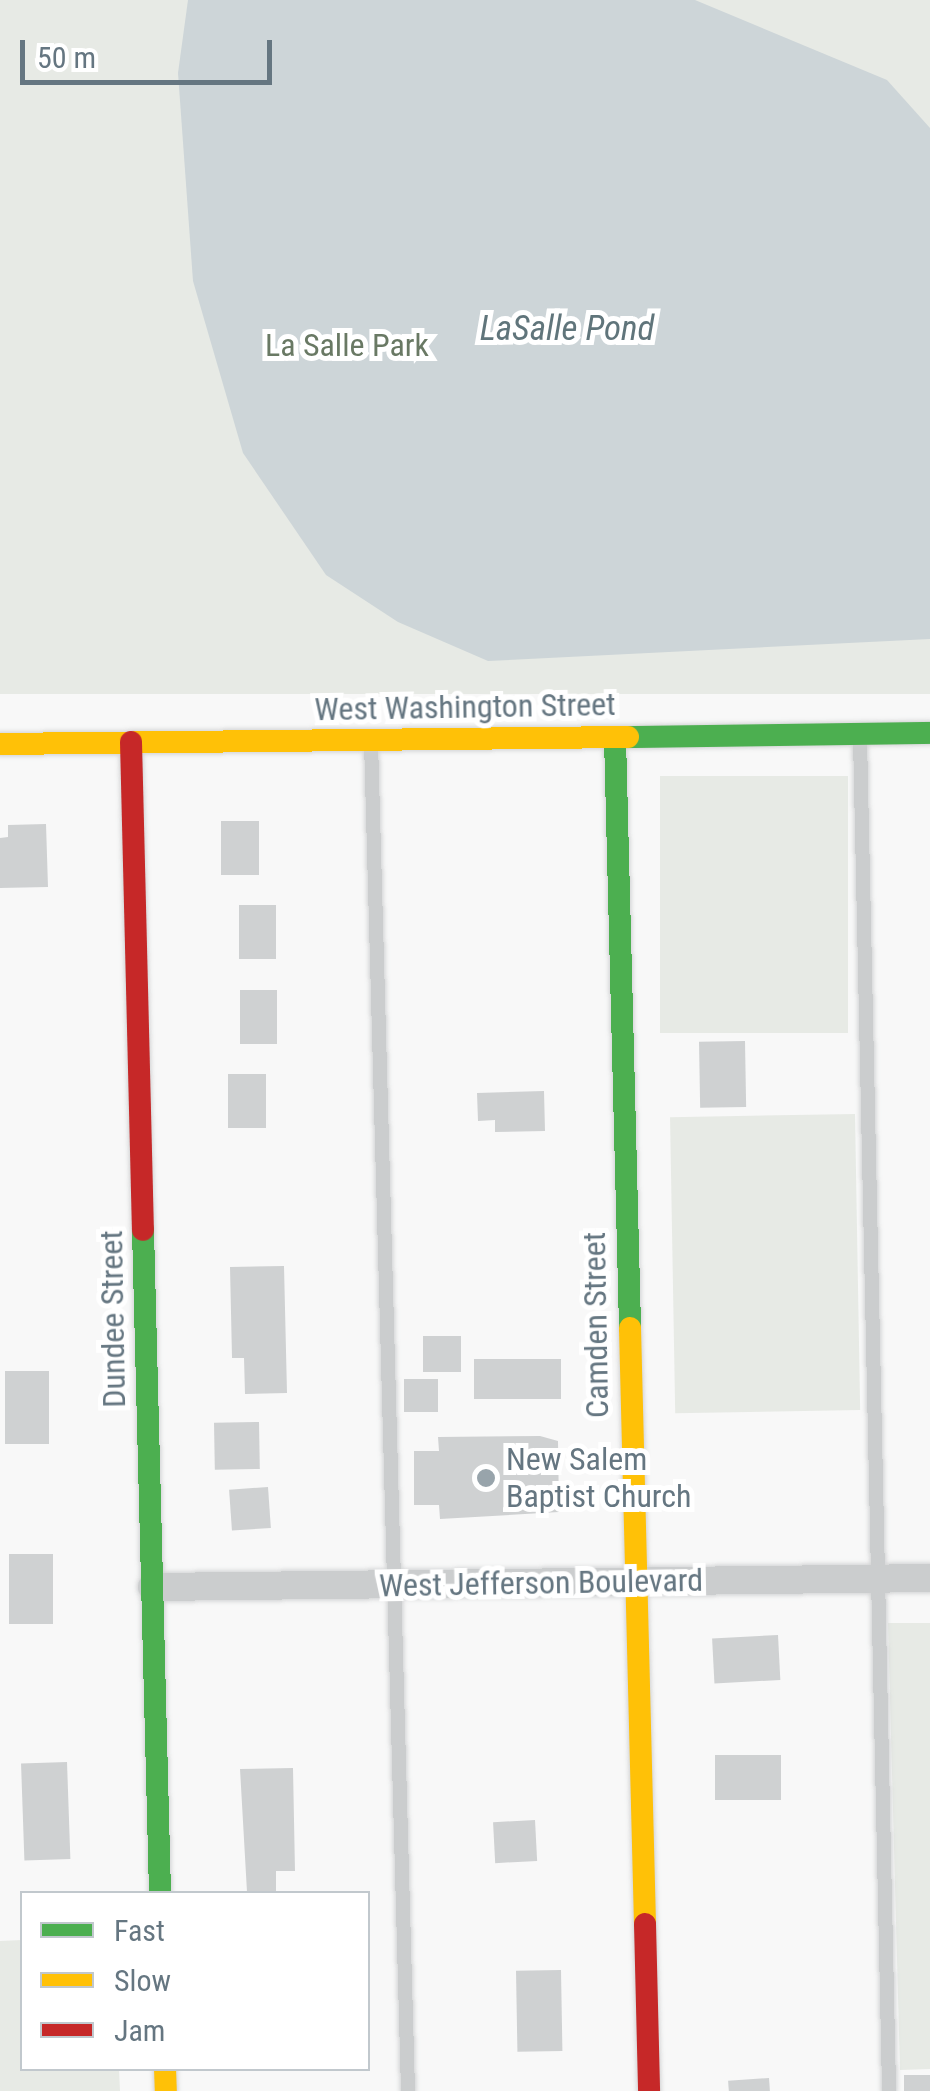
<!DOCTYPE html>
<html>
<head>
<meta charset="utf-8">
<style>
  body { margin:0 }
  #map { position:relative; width:930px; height:2091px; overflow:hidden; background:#f8f8f8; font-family:"Roboto Condensed",sans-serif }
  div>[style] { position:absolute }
  .green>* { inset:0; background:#e7eae5; transform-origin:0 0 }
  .water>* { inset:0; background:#cdd5d8 }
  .building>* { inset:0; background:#cfd1d2; transform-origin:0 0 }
  .roads { filter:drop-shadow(0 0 2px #d4d5d6) drop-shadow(0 0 2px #d4d5d6) }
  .lane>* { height:14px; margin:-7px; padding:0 7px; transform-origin:7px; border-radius:7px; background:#cbcdce }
  .street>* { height:28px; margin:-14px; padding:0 14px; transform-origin:14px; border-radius:14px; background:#cbcdce }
  .fast>* { height:22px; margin:-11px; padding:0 11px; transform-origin:11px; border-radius:11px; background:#4caf50 }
  .slow>* { height:22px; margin:-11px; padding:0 11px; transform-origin:11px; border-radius:11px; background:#ffc107 }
  .jam>* { height:22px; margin:-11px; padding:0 11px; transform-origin:11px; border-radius:11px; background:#c62828 }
  .dots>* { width:28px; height:28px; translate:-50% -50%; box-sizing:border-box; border:5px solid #fff; border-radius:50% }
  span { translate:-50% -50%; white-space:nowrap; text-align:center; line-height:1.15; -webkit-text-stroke:10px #fff; paint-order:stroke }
  .park-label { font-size:32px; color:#697964 }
  .street-label { font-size:32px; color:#657681 }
  .poi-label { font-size:32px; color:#657681 }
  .left { translate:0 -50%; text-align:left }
  .water-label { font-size:35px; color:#60757b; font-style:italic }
  .legend { position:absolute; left:20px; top:1891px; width:350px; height:180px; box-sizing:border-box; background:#fff; border:2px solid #c1c8cd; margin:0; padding:12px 18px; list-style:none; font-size:30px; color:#657681 }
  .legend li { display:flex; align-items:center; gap:20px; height:50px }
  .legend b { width:50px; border:2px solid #c1c8cd }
  .scale { position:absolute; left:20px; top:40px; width:252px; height:45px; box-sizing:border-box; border:5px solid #657681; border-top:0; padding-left:12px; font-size:30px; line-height:35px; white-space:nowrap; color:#657681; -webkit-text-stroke:8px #fff; paint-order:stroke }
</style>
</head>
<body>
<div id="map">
  <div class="green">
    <i style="left:0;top:0;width:930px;height:694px"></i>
    <i style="left:660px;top:776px;width:188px;height:257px"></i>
    <i style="left:855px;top:1114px;width:296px;height:185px;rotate:89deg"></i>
    <i style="clip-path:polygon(888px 1623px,930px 1623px,930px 2069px,900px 2070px)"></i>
    <i style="clip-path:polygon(22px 1940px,22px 2068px,119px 2069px,120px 2091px,0 2091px,0 1941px)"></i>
  </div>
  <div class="water">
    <i style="clip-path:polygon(188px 0,695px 0,887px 80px,930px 128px,930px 639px,488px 661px,398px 622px,326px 575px,243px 453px,193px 281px,178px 73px)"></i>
  </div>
  <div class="building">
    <i style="left:221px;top:821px;width:38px;height:54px"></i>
    <i style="clip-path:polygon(46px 824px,48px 887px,0 888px,0 838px,8px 837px,8px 825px)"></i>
    <i style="left:239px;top:905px;width:37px;height:54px"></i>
    <i style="left:240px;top:990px;width:37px;height:54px"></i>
    <i style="left:745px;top:1041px;width:66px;height:46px;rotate:89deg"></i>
    <i style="left:228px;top:1074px;width:38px;height:54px"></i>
    <i style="clip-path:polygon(544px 1091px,545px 1131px,495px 1132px,495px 1120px,478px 1121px,477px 1093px)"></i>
    <i style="clip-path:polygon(284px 1266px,287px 1393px,245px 1394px,244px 1358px,232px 1358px,230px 1267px)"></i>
    <i style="left:423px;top:1336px;width:38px;height:36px"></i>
    <i style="left:561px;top:1359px;width:40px;height:87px;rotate:90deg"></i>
    <i style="left:5px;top:1371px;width:44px;height:73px"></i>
    <i style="left:404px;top:1379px;width:34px;height:33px"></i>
    <i style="left:259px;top:1422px;width:47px;height:45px;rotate:89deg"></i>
    <i style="clip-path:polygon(540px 1436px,558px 1441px,559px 1512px,440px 1519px,439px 1505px,414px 1505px,414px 1451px,439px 1451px,438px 1437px)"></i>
    <i style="left:268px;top:1487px;width:41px;height:39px;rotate:86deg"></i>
    <i style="left:9px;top:1554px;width:44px;height:70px"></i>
    <i style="left:778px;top:1635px;width:45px;height:66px;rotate:87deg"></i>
    <i style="left:715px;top:1755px;width:66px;height:45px"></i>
    <i style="left:67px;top:1762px;width:97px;height:46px;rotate:88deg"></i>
    <i style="clip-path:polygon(293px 1768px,295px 1871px,276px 1871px,276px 1891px,247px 1892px,240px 1769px)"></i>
    <i style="left:535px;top:1820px;width:41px;height:42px;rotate:87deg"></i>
    <i style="left:561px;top:1970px;width:81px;height:45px;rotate:89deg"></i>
    <i style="left:904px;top:2075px;width:26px;height:16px"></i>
    <i style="left:769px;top:2078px;width:13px;height:41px;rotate:86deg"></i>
  </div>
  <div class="roads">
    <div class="lane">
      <i style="left:860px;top:737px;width:1354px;rotate:88.77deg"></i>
      <i style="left:371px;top:741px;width:1351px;rotate:88.43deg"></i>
    </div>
    <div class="street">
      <i style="left:152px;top:1587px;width:778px;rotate:-0.66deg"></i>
    </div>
    <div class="fast">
      <i style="left:628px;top:737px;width:302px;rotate:-0.8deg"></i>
      <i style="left:615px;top:738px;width:590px;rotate:88.54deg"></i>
      <i style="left:143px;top:1230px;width:664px;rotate:88.53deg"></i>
    </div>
    <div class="slow">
      <i style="left:0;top:744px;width:628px;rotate:-0.64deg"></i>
      <i style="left:630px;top:1328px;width:596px;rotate:88.56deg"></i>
      <i style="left:165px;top:2068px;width:23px;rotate:88deg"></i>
    </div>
    <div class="jam">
      <i style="left:131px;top:742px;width:488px;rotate:88.6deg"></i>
      <i style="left:645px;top:1924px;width:167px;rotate:88.6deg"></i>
    </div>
  </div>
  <div class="dots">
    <i style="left:486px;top:1478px;background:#98a4ab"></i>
  </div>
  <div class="park-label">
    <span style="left:347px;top:345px">La Salle Park</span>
  </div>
  <div class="street-label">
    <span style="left:465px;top:707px;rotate:-1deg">West Washington Street</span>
    <span style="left:113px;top:1319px;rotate:-91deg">Dundee Street</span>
    <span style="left:596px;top:1325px;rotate:-91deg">Camden Street</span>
    <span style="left:541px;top:1583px;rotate:-1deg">West Jefferson Boulevard</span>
  </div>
  <div class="poi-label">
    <span class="left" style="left:506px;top:1478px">New Salem<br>Baptist Church</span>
  </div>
  <div class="water-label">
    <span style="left:567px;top:329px">LaSalle Pond</span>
  </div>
  <ul class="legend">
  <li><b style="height:12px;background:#4caf50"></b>Fast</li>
  <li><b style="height:12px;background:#ffc107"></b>Slow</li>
  <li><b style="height:12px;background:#c62828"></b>Jam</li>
  </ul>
  <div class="scale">50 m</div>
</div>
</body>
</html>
